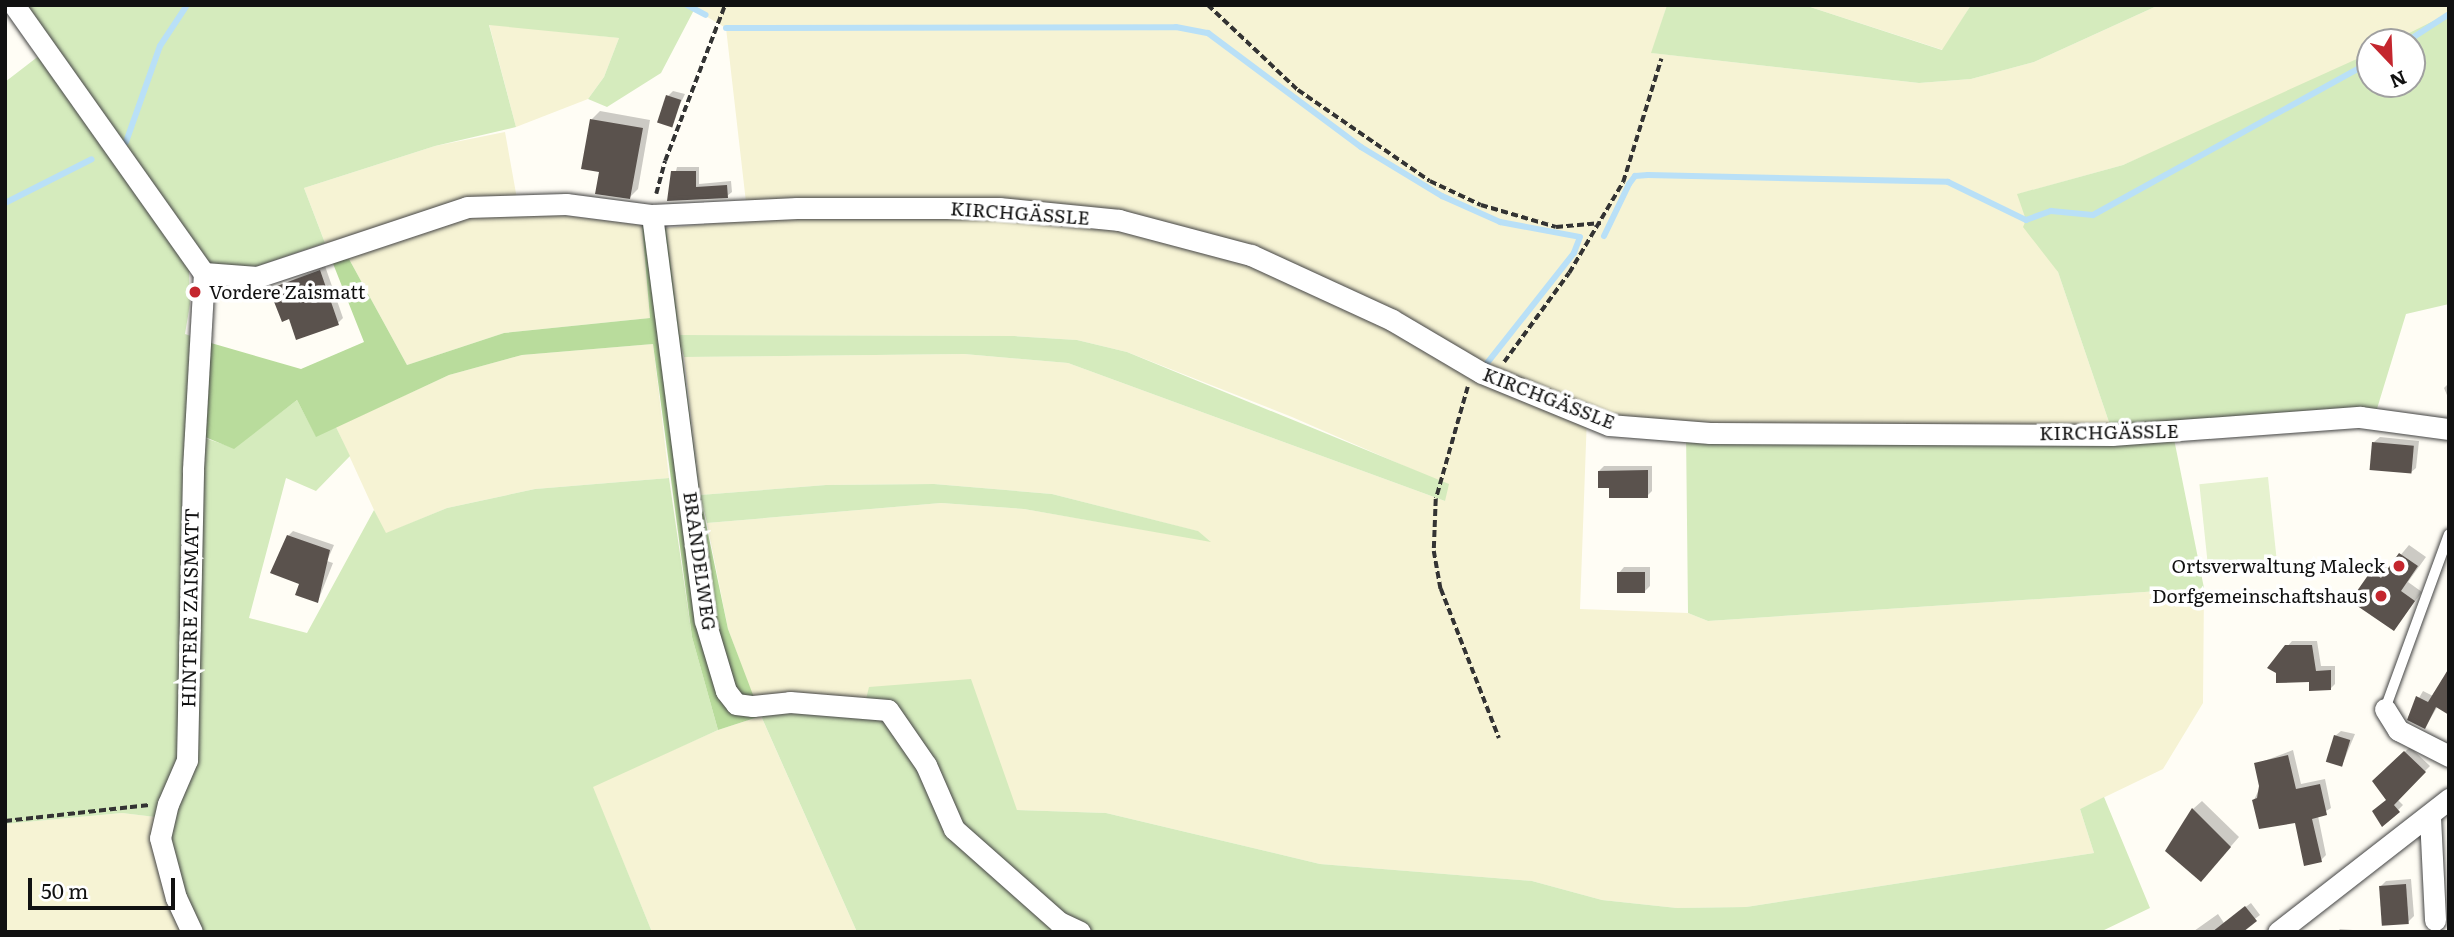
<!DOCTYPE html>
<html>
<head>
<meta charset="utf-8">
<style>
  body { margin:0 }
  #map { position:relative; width:2454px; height:937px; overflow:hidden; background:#fffdf5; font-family:Literata,serif }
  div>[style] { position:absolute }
  .farmland>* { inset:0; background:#f6f3d4 }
  .green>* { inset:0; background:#d5ebbd }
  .forest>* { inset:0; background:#b9dc9c }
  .pitch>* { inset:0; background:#e6f2cf; transform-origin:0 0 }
  .shadow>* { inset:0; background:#0003 }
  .stream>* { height:6px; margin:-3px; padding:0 3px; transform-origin:3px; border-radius:3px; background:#b9e0f7 }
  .building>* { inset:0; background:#5a524d; transform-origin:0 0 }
  .path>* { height:3.5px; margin-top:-1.75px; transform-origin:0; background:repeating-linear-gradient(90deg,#333 0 7px,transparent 0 10.5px) }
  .roads { filter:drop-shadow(0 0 2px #444) drop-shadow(0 0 2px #444) }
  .service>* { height:10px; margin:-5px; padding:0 5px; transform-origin:5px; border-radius:5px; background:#fff }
  .minor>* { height:21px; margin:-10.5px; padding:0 10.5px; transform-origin:10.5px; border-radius:10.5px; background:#fff }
  .dots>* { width:19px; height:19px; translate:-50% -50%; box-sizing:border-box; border:4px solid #fff; border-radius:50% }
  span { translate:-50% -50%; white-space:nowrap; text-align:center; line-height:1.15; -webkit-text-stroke:7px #fff; paint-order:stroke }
  .street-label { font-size:19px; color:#111 }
  .poi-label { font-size:19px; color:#111 }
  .left { translate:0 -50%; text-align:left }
  .right { translate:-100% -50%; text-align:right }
  .frame { position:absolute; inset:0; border:7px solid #111; pointer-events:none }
  .north { position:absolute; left:2356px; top:28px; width:70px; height:70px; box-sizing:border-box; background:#fff; border:2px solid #a0a0a0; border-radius:50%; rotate:157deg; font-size:19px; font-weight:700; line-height:28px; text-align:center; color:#111 }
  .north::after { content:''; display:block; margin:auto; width:24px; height:32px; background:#c4262e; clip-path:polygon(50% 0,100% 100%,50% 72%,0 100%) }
  .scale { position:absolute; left:28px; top:878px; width:147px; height:32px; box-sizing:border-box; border:4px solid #111; border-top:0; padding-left:9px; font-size:21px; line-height:24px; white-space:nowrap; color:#111; -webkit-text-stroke:5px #fff; paint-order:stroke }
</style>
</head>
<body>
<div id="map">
  <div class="farmland">
    <i style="clip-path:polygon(687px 5px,1667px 5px,1652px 53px,1919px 83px,1971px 79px,2034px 62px,2159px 5px,2449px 5px,2449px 13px,2391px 42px,2370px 42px,2370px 53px,2304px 87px,2123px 165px,2018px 194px,2058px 272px,2112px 431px,1710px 430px,1587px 416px,1580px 609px,1688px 613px,1708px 621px,2204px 588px,2203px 703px,2163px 769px,2080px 809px,2094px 853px,1746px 907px,1677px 908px,1602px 900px,1532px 881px,1320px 864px,1106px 813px,1017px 810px,866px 703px,754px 700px,728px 629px,707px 523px,941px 503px,1024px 509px,1210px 541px,1197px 531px,1052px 494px,934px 484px,826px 485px,700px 495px,684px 357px,964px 354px,1068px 363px,1445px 501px,1441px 482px,1292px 417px,1127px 352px,1077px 340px,1014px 336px,678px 335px,666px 228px,747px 220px,747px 211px,726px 28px)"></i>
    <i style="clip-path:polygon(1804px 5px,1971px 5px,1943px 50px)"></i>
    <i style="clip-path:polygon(489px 24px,619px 38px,604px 77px,588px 99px,516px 127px)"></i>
    <i style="clip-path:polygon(505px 132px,519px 210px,642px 225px,650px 318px,504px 333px,407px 365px,349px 259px,332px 261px,304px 188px,435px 146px)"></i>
    <i style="clip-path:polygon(653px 344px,669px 478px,535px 489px,447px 508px,385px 534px,336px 427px,449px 375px,522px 355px)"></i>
    <i style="clip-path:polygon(761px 716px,857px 932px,652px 932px,592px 786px,718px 730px)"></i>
    <i style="clip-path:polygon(122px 813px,155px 817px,185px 932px,5px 932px,5px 824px)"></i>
  </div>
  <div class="green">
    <i style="clip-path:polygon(25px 5px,687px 5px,694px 10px,661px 73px,607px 107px,588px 99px,604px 77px,619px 38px,489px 25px,516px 127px,435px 146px,304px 188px,325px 243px,255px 267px,189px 272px,190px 304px,185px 334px,211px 343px,205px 438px,234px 448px,297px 400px,316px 436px,336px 427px,350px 456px,316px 491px,286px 478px,249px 618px,307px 633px,374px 510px,386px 533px,447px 508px,535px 489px,669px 478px,692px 637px,718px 730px,593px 787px,652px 932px,185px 932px,155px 817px,122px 813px,5px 824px,5px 82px,53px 45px)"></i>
    <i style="clip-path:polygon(1667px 5px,1804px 5px,1942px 50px,1971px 5px,2159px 5px,2034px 62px,1971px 79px,1919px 83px,1651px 53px)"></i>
    <i style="clip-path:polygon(2449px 13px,2449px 304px,2406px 314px,2376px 412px,2172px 429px,2204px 588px,1708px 621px,1688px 613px,1686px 431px,2112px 431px,2058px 272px,2023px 227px,2026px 220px,2017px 194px,2123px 165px,2370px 53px,2370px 84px,2412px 84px,2412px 42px,2391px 42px)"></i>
    <i style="clip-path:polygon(678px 335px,1014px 336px,1077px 340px,1127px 352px,1449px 484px,1445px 501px,1068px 363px,964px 354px,684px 357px)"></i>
    <i style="clip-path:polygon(934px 484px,1052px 494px,1198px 531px,1211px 542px,1024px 509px,941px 503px,707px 523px,700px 495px,826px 485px)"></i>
    <i style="clip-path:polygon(971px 679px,1017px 810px,1106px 813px,1320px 864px,1532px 881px,1602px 900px,1677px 908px,1746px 907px,2094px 853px,2080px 809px,2104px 797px,2150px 908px,2100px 932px,857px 932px,754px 700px,865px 703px,869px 687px)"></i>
  </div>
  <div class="forest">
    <i style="clip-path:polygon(642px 225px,666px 228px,700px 495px,728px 629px,761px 716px,718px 730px,692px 637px,653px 344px,522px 355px,449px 375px,316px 437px,297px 400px,234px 449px,205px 437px,211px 343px,301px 369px,364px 342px,332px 261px,349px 259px,407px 365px,504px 333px,650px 318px)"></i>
  </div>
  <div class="pitch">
    <i style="left:2268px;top:477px;width:88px;height:69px;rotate:84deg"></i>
  </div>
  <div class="shadow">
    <i style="clip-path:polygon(673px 91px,685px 94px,670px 125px,668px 96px)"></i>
    <i style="clip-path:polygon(600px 111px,650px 120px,638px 189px,630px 197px,601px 170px,592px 119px)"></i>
    <i style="clip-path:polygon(677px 167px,699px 167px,699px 184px,731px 181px,732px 192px,727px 196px,669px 199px)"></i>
    <i style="clip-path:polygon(325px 266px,343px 318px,338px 323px,290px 316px,271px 289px)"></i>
    <i style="clip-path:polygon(2449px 383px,2449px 400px,2444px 388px)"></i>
    <i style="clip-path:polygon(2380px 437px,2419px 441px,2416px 468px,2410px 473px,2374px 442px)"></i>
    <i style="clip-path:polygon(1604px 466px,1652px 466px,1652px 491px,1647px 496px,1610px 487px,1599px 471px)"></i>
    <i style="clip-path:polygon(293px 531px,334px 545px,327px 561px,333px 563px,318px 601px,302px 583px,288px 536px)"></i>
    <i style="clip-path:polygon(2409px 545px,2426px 557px,2408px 582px,2422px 592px,2394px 629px,2372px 572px,2381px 563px,2389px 569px)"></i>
    <i style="clip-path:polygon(1624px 567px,1650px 567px,1650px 586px,1644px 592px,1619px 573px)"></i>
    <i style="clip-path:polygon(2292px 641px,2317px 641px,2321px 666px,2335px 666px,2335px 684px,2330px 689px,2270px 667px)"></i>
    <i style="clip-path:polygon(2423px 691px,2433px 696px,2438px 706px,2425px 727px,2408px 717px)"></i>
    <i style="clip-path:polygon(2341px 731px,2355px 734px,2342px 765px,2335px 736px)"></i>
    <i style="clip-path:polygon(2410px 747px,2430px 766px,2397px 799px,2403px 805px,2398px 810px,2374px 781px)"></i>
    <i style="clip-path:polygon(2293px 750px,2301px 784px,2325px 779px,2331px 808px,2318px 816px,2326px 855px,2321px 860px,2296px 821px,2254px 800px,2261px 785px,2256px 764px)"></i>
    <i style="clip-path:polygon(2202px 801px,2239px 837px,2210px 870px,2193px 809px)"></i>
    <i style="clip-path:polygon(2411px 879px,2414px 916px,2408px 922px,2380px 887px,2386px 881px)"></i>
    <i style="clip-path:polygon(2251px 903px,2260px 915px,2238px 932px,2194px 931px,2218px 914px,2224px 923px)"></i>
    <i style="clip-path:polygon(2340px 929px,2366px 931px,2366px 932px,2337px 932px)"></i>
  </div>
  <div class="stream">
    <i style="left:687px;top:5px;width:21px;rotate:28deg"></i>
    <i style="left:726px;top:28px;width:450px;rotate:-0.1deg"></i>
    <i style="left:1176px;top:27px;width:33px;rotate:11deg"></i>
    <i style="left:1208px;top:33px;width:191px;rotate:36.7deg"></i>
    <i style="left:1361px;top:147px;width:95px;rotate:31.2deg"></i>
    <i style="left:1442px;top:196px;width:64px;rotate:24.1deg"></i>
    <i style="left:1500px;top:222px;width:81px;rotate:10.6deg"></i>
    <i style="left:1580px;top:237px;width:17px;rotate:111deg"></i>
    <i style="left:1574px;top:253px;width:140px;rotate:128.3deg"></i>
    <i style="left:2406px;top:42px;width:51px;rotate:-33.1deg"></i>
    <i style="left:126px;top:142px;width:102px;rotate:-70.5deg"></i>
    <i style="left:160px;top:46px;width:49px;rotate:-56.6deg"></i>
    <i style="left:5px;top:203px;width:97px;rotate:-26.8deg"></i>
    <i style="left:1604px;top:236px;width:58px;rotate:-64.3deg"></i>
    <i style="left:1629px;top:184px;width:10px;rotate:-53deg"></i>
    <i style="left:1635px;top:176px;width:13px;rotate:-4deg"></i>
    <i style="left:1648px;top:175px;width:300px;rotate:1.3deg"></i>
    <i style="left:1948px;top:182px;width:87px;rotate:26deg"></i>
    <i style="left:2026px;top:220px;width:27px;rotate:-20deg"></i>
    <i style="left:2051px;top:211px;width:42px;rotate:5.4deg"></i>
    <i style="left:2093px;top:215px;width:316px;rotate:-28.9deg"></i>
  </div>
  <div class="building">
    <i style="left:666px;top:95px;width:16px;height:29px;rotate:18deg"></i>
    <i style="clip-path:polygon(590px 119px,643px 128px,630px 199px,595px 194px,599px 172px,581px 169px)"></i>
    <i style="clip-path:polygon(671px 171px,696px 171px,696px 187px,727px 185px,728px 198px,667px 201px)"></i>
    <i style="clip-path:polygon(320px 270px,339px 325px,296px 340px,289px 319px,282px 322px,269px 289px)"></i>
    <i style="left:2372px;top:442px;width:42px;height:28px;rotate:5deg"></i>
    <i style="clip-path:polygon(1648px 470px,1648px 498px,1609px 498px,1609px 488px,1598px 488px,1598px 471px)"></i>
    <i style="clip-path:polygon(287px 535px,330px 550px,318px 603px,295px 595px,299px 584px,270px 573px)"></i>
    <i style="clip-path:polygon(2399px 553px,2418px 566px,2401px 591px,2415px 601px,2394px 631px,2350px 601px,2371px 571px,2381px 578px)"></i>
    <i style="left:1617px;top:572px;width:28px;height:21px"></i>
    <i style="clip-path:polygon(2285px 645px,2312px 645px,2316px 671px,2331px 670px,2331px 690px,2309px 691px,2309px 682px,2276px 683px,2276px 673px,2267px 668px)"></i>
    <i style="clip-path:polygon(2449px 668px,2449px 715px,2436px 707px,2425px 729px,2407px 720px,2416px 696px,2428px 702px)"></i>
    <i style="left:2334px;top:735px;width:17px;height:28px;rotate:17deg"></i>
    <i style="clip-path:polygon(2404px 751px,2426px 772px,2394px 805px,2400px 812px,2382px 827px,2372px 811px,2386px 800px,2372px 781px)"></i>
    <i style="clip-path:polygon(2288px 755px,2296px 789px,2320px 784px,2327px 815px,2312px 819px,2322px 862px,2304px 866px,2295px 823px,2259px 829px,2252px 800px,2257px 798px,2259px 786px,2254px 763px)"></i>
    <i style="clip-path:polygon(2192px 808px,2231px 847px,2201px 882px,2165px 851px)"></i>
    <i style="left:2406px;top:884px;width:40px;height:27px;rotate:86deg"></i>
    <i style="clip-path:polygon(2245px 906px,2257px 921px,2243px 932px,2212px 932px)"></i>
  </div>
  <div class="path">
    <i style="left:1208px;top:5px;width:124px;rotate:43.4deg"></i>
    <i style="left:1298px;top:90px;width:160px;rotate:34.6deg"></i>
    <i style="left:1430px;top:181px;width:56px;rotate:25.2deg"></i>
    <i style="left:1481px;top:205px;width:78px;rotate:16.3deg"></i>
    <i style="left:1556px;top:227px;width:45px;rotate:-5.1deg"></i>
    <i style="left:656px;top:194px;width:34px;rotate:-75deg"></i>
    <i style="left:665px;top:161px;width:167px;rotate:-69deg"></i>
    <i style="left:1504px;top:362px;width:110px;rotate:-53.9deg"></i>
    <i style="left:1569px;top:273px;width:106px;rotate:-59.3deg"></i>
    <i style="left:1623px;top:182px;width:129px;rotate:-72.8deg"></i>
    <i style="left:1468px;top:387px;width:116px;rotate:105.9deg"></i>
    <i style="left:1436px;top:499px;width:52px;rotate:92.2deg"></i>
    <i style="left:1434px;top:551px;width:39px;rotate:80deg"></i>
    <i style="left:1441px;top:589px;width:160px;rotate:68.7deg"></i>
    <i style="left:5px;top:821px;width:145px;rotate:-6.3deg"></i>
  </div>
  <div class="roads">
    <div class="service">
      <i style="left:2385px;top:709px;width:186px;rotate:-69.9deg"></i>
    </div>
    <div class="minor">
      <i style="left:14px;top:5px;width:329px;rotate:54.7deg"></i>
      <i style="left:652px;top:215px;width:409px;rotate:82.6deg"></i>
      <i style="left:705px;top:621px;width:73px;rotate:73.3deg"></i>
      <i style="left:726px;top:691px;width:16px;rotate:52deg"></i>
      <i style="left:736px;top:704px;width:17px;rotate:7deg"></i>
      <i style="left:753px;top:706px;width:37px;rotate:-6deg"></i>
      <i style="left:790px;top:702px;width:98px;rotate:4.7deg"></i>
      <i style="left:888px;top:710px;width:67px;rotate:55.4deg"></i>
      <i style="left:926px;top:765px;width:70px;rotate:66.4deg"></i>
      <i style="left:954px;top:829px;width:140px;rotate:41.5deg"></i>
      <i style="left:1059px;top:922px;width:23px;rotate:25deg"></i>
      <i style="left:204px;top:273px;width:53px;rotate:4.3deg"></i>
      <i style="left:257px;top:277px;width:221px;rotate:-18.4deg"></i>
      <i style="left:467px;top:207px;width:99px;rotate:-1.7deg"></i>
      <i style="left:566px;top:204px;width:87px;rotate:7.3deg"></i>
      <i style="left:652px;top:215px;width:145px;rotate:-2.8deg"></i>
      <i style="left:797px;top:208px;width:202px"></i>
      <i style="left:999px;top:208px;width:121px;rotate:5.7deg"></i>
      <i style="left:1119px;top:220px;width:137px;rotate:14.9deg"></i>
      <i style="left:1251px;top:255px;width:155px;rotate:24.7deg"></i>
      <i style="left:1392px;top:320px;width:104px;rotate:30.5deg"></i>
      <i style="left:1482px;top:373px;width:137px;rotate:22.3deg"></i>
      <i style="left:1609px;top:425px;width:101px;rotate:4.5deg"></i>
      <i style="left:1710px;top:433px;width:402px;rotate:0.3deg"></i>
      <i style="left:2112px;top:435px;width:249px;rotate:-4.2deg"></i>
      <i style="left:2360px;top:417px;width:90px;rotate:7.7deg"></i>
      <i style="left:2385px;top:709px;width:25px;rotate:58deg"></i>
      <i style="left:2398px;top:730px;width:57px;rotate:27deg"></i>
      <i style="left:2430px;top:817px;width:103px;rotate:87.2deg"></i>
      <i style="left:192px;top:932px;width:38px;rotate:-115deg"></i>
      <i style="left:176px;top:898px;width:62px;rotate:-104.9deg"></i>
      <i style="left:160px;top:838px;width:35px;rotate:-77deg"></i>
      <i style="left:168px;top:804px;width:48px;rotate:-66.6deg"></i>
      <i style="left:187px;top:760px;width:291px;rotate:-88.8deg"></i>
      <i style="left:193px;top:469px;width:196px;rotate:-86.8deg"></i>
      <i style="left:2278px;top:932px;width:217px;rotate:-37.9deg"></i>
    </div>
  </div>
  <div class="dots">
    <i style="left:195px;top:292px;background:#c4262e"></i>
    <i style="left:2399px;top:566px;background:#c4262e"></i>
    <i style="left:2381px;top:596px;background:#c4262e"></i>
  </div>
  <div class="street-label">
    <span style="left:1020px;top:213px;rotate:4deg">KIRCHGÄSSLE</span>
    <span style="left:1549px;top:398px;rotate:21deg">KIRCHGÄSSLE</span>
    <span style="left:2109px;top:432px;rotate:-1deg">KIRCHGÄSSLE</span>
    <span style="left:700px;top:561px;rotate:82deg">BRANDELWEG</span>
    <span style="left:190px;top:608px;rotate:-89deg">HINTERE ZAISMATT</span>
  </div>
  <div class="poi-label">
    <span class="left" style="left:209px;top:292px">Vordere Zaismatt</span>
    <span class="right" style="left:2385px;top:566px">Ortsverwaltung Maleck</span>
    <span class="right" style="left:2367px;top:596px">Dorfgemeinschaftshaus</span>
  </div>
  <div class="frame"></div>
  <div class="north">N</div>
  <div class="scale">50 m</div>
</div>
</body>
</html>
